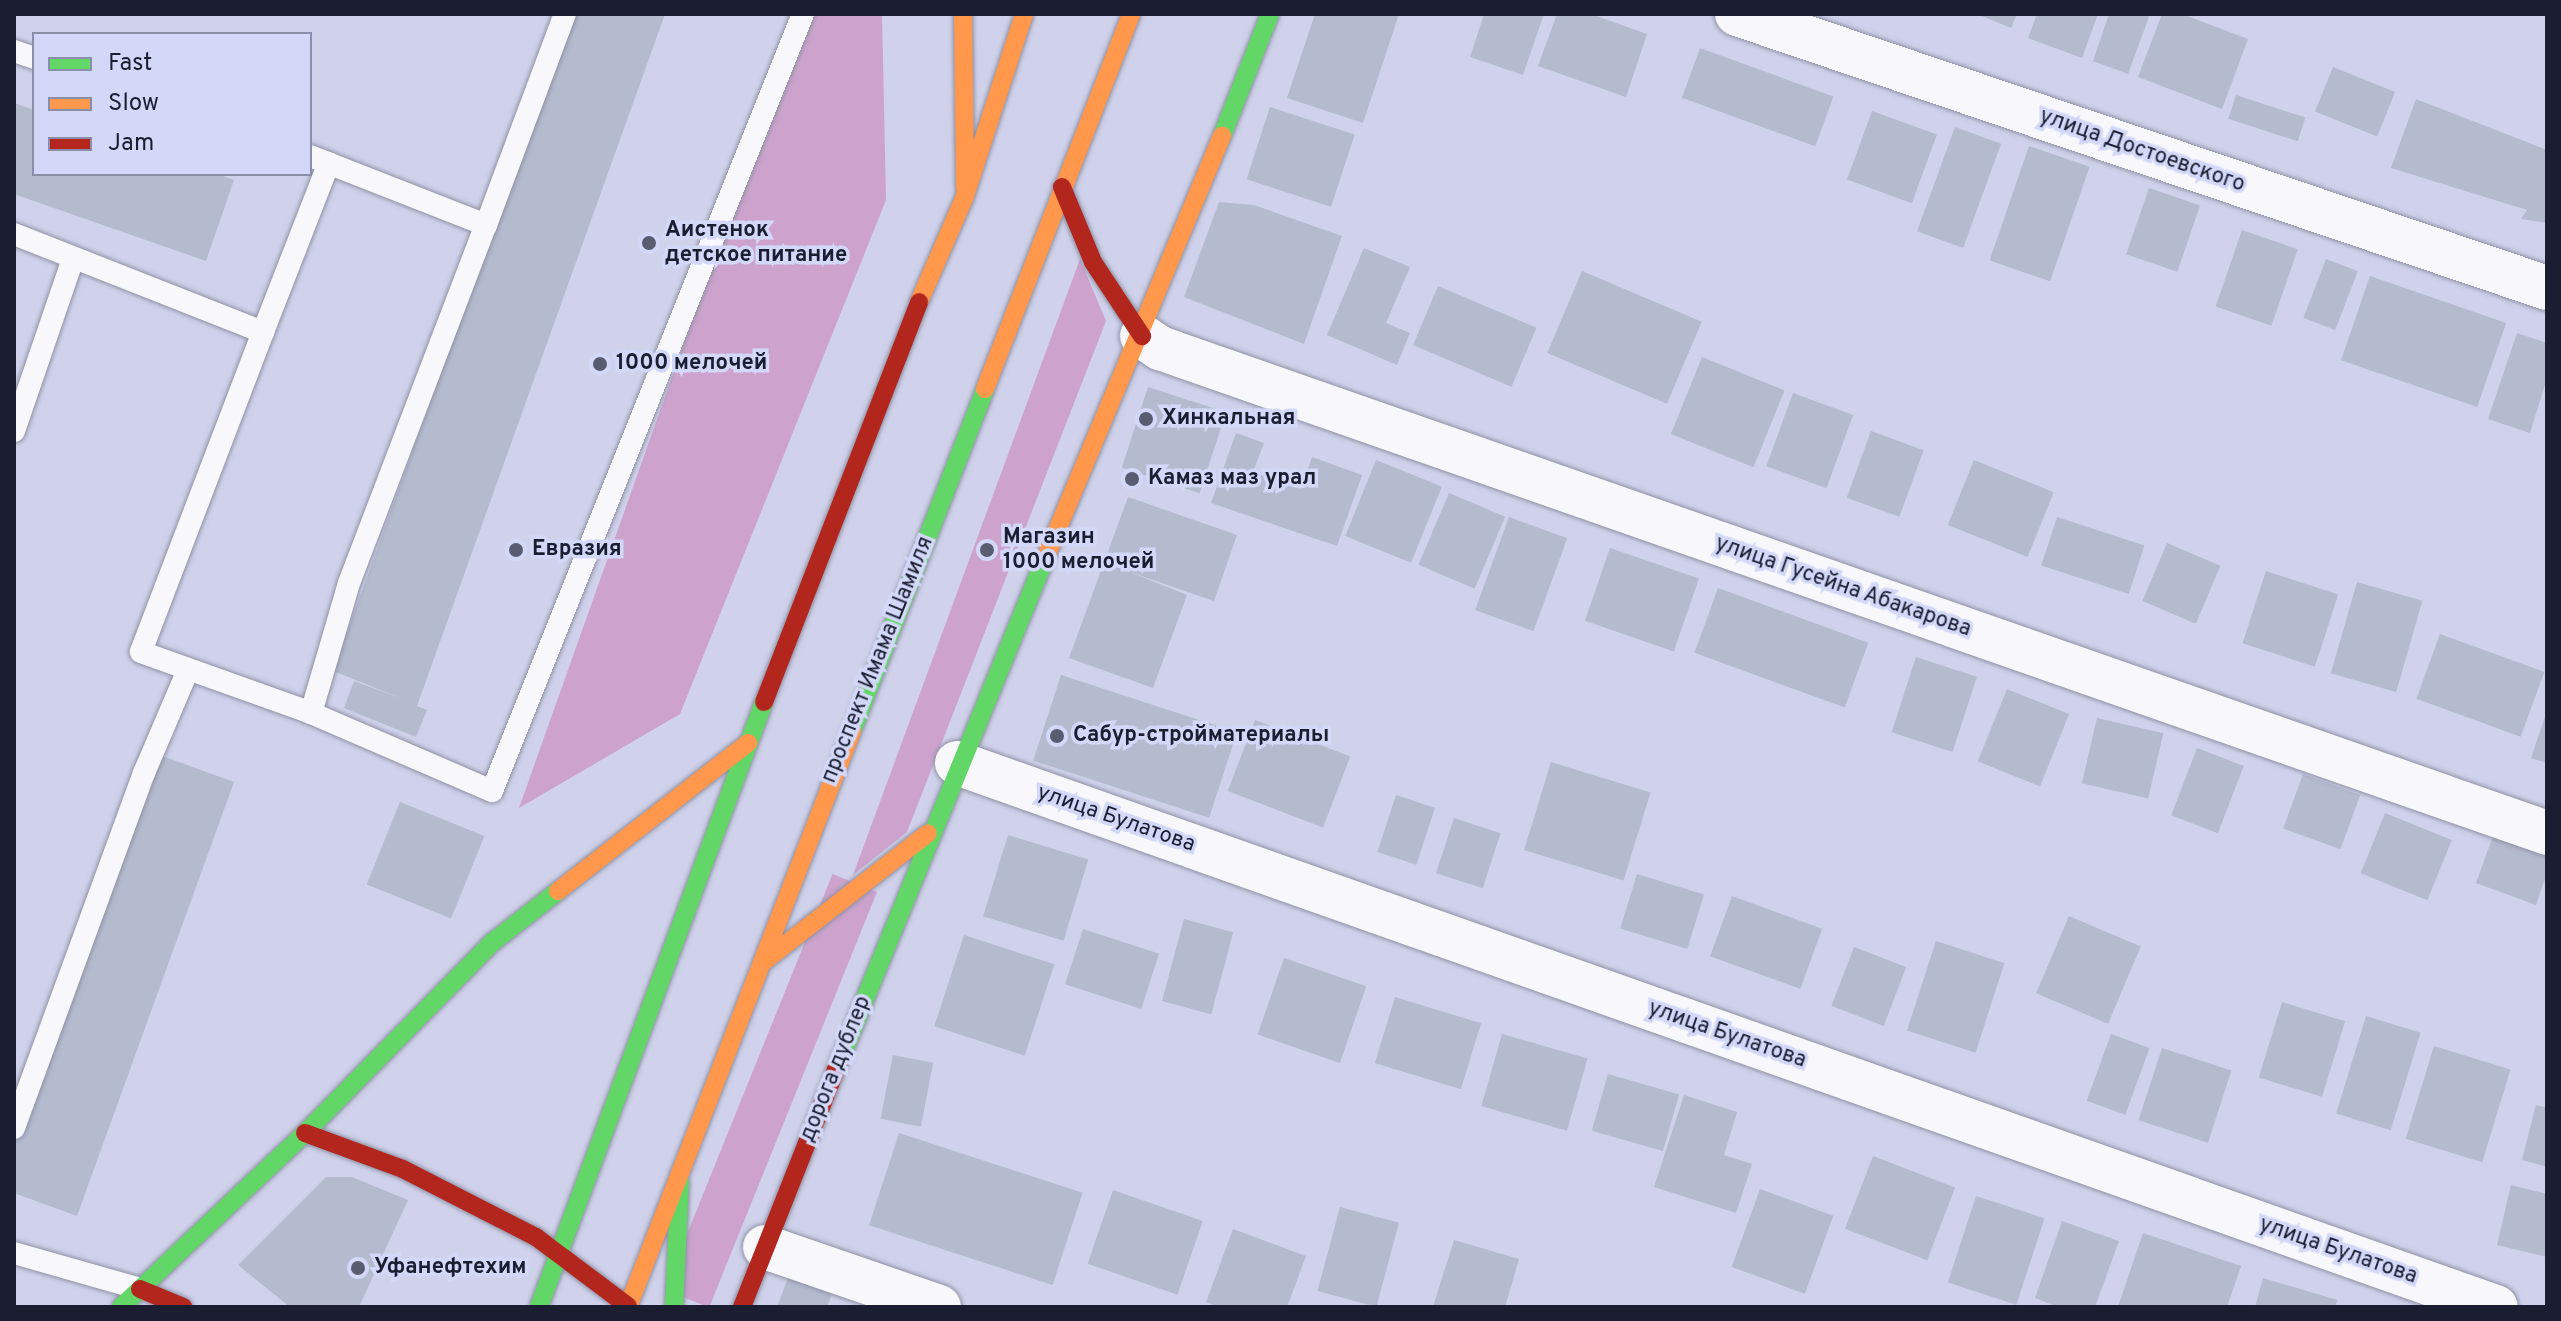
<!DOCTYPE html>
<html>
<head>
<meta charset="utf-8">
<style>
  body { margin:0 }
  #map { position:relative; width:2561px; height:1321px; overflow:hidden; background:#cfd2ea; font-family:Overpass,sans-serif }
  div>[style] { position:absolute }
  .green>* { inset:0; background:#cda3cd; transform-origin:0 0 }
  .building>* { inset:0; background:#b4bbce; transform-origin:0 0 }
  .roads { filter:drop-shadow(0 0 2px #8f91a5) drop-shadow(0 0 2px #8f91a5) }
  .lane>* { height:22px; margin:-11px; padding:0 11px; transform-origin:11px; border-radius:11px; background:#f8f8fc }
  .street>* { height:44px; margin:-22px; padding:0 22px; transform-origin:22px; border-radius:22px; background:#f8f8fc }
  .fast>* { height:18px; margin:-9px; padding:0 9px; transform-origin:9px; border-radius:9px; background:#63d668 }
  .slow>* { height:18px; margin:-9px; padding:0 9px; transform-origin:9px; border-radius:9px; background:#ff974d }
  .jam>* { height:18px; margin:-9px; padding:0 9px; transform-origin:9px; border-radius:9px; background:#b3261e }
  .dots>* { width:22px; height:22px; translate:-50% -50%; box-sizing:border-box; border:4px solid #d3d8f9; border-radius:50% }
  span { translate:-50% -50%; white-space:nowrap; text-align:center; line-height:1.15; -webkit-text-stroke:7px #d3d8f9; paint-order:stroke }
  .street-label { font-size:22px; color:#1b1e31 }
  .poi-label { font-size:22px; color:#1b1e31; font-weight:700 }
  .left { translate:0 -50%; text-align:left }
  .frame { position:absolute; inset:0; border:16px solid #1b1e31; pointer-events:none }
  .legend { position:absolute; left:32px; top:32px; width:280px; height:144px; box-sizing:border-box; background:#d3d8f9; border:2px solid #898ea9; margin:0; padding:10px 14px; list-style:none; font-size:24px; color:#1b1e31 }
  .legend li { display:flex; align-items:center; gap:16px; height:40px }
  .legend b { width:40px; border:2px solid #898ea9 }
</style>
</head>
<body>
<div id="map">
  <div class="green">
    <i style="clip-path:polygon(801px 14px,882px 14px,886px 200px,680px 714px,519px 808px)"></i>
    <i style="clip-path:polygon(1080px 259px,1106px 321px,907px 832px,853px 875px)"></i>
    <i style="left:877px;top:892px;width:448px;height:48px;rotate:112deg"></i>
  </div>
  <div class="building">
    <i style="clip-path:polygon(571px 14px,665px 14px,417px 706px,427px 710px,416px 737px,344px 708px,354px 681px,403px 699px,333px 671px)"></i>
    <i style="clip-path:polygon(1315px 14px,1399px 14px,1363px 123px,1287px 98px)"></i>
    <i style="clip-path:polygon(1484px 14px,1544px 14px,1523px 75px,1470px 57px)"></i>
    <i style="clip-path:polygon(1557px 14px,1591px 14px,1647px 34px,1626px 97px,1538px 66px)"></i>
    <i style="clip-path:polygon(1977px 14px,2017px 14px,2011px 28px)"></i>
    <i style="clip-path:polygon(2037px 14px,2098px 14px,2082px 58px,2028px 38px)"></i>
    <i style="clip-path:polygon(2109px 14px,2150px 14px,2128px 74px,2093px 61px)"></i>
    <i style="clip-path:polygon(2162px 14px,2182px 14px,2248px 39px,2222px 109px,2138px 77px)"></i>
    <i style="left:1700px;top:48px;width:142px;height:53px;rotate:20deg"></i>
    <i style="left:2333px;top:67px;width:67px;height:48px;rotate:22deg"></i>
    <i style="left:2236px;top:95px;width:73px;height:25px;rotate:18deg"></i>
    <i style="clip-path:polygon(2416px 99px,2547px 150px,2547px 223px,2521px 219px,2527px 210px,2391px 168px)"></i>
    <i style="clip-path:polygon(14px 103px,34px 110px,34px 174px,217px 174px,234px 180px,206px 261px,14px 194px)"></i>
    <i style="left:1270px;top:107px;width:89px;height:76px;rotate:18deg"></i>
    <i style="left:1872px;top:111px;width:69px;height:73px;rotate:20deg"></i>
    <i style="left:1955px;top:127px;width:49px;height:111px;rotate:20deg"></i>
    <i style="left:2029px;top:146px;width:64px;height:121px;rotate:19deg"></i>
    <i style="left:2149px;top:188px;width:54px;height:70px;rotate:19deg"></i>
    <i style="clip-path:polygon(1219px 202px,1254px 205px,1342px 236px,1304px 344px,1184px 297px)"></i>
    <i style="left:2242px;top:230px;width:59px;height:81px;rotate:19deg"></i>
    <i style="clip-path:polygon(1364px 248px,1410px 267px,1386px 323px,1410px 333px,1397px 365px,1327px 335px)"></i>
    <i style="left:2326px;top:259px;width:34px;height:63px;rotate:21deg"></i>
    <i style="left:1582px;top:271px;width:130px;height:89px;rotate:23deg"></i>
    <i style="left:2370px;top:276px;width:144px;height:89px;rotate:19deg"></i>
    <i style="left:1438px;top:286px;width:107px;height:64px;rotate:23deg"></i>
    <i style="clip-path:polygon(2517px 333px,2547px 343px,2547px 378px,2530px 433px,2488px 419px)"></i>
    <i style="left:1702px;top:357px;width:89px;height:83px;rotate:22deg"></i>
    <i style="left:1148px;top:387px;width:82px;height:85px;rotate:18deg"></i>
    <i style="left:1793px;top:393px;width:64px;height:78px;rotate:20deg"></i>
    <i style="left:1871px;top:431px;width:56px;height:71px;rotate:20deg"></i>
    <i style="clip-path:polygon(1236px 433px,1264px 443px,1253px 472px,1301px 489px,1312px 457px,1362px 475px,1337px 546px,1211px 503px)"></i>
    <i style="left:1376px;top:460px;width:71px;height:82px;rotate:22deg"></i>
    <i style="left:1974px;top:460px;width:86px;height:70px;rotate:22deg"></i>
    <i style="left:1449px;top:493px;width:61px;height:78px;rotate:23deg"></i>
    <i style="clip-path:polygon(1128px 497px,1237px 535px,1214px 601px,1127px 571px,1187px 595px,1153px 688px,1069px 658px)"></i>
    <i style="left:1509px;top:517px;width:62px;height:99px;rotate:20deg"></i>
    <i style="left:2057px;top:517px;width:92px;height:51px;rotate:18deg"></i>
    <i style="left:2167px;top:543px;width:58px;height:63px;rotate:23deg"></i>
    <i style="left:1610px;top:548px;width:94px;height:77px;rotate:19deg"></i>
    <i style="left:2266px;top:571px;width:76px;height:76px;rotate:18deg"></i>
    <i style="left:2357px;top:582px;width:68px;height:95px;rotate:16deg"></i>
    <i style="left:1718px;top:588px;width:160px;height:69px;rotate:20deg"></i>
    <i style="left:2440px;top:634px;width:111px;height:69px;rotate:20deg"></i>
    <i style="left:1916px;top:657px;width:64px;height:79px;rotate:18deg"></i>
    <i style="left:1061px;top:675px;width:185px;height:90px;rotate:18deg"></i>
    <i style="left:2007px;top:689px;width:67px;height:78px;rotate:22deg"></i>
    <i style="clip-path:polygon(2547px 711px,2547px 763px,2531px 758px)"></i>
    <i style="left:2097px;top:718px;width:68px;height:67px;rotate:13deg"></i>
    <i style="left:1255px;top:720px;width:102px;height:76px;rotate:21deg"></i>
    <i style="left:2197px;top:748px;width:50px;height:72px;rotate:21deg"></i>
    <i style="clip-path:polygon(154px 753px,234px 782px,77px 1216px,14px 1193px,14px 1139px)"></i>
    <i style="left:1551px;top:762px;width:104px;height:92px;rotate:17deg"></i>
    <i style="left:2303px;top:774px;width:61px;height:58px;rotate:20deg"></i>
    <i style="left:1396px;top:795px;width:41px;height:60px;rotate:18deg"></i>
    <i style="left:400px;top:802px;width:91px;height:89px;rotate:22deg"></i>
    <i style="left:2385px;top:813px;width:72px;height:65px;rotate:22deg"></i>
    <i style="left:1454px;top:818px;width:49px;height:58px;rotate:18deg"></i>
    <i style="left:1008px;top:835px;width:84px;height:85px;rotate:17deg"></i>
    <i style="clip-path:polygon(2493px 836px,2547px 855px,2547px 873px,2536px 905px,2476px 883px)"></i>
    <i style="left:1637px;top:874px;width:70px;height:57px;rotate:17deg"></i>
    <i style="left:1732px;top:896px;width:96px;height:64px;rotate:20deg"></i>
    <i style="left:2069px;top:916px;width:78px;height:84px;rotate:23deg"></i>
    <i style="left:1184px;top:919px;width:51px;height:85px;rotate:15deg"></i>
    <i style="left:1083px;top:929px;width:80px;height:58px;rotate:18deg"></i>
    <i style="left:964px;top:935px;width:95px;height:96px;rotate:18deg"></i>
    <i style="left:1936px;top:941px;width:72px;height:94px;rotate:18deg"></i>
    <i style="left:1854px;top:947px;width:56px;height:63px;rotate:21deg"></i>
    <i style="left:1284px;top:958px;width:87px;height:81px;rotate:19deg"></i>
    <i style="left:1395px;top:997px;width:90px;height:69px;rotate:17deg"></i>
    <i style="left:2282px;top:1002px;width:66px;height:79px;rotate:17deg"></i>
    <i style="left:2366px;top:1016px;width:57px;height:102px;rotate:17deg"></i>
    <i style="left:1502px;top:1034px;width:89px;height:75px;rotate:16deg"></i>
    <i style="left:2111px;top:1034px;width:41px;height:71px;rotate:20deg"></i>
    <i style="left:2434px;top:1046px;width:80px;height:97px;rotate:17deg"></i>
    <i style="left:2162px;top:1048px;width:73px;height:76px;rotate:18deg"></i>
    <i style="left:893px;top:1055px;width:41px;height:65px;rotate:11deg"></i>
    <i style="left:1608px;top:1074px;width:74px;height:59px;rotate:16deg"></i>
    <i style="clip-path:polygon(1684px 1095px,1737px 1112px,1724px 1155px,1752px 1164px,1736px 1213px,1654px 1187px)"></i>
    <i style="clip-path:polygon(2536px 1105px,2547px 1108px,2547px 1167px,2522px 1160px)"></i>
    <i style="left:899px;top:1133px;width:193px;height:97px;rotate:18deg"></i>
    <i style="left:1873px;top:1156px;width:88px;height:78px;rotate:21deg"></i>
    <i style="clip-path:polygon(326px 1177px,352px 1177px,408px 1200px,359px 1307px,290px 1307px,238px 1265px)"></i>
    <i style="clip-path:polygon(2511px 1185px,2547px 1194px,2547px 1257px,2497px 1245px)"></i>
    <i style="left:1760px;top:1189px;width:78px;height:83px;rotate:20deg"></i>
    <i style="left:1113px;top:1190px;width:95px;height:78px;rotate:19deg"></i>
    <i style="left:1976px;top:1196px;width:72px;height:91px;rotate:18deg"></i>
    <i style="left:1340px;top:1207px;width:61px;height:87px;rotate:15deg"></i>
    <i style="clip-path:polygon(2062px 1221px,2119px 1241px,2095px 1307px,2058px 1307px,2035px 1298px)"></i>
    <i style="clip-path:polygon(1233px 1229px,1306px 1256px,1287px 1307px,1219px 1307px,1206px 1302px)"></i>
    <i style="clip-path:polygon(2143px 1233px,2241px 1266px,2227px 1307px,2118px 1307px)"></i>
    <i style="clip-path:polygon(1454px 1240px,1519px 1259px,1505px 1307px,1433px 1307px)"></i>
    <i style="clip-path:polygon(788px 1278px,832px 1294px,827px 1307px,777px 1307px)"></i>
    <i style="clip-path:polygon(2263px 1278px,2337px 1300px,2335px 1307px,2255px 1307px)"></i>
  </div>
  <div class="roads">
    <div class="lane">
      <i style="left:14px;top:51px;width:21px;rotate:19deg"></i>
      <i style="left:310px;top:156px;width:189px;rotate:21.4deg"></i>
      <i style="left:486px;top:225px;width:225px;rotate:-69.5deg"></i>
      <i style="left:14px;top:234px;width:268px;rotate:21.5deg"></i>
      <i style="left:263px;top:332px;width:181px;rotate:-68.7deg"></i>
      <i style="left:263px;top:332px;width:342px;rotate:110.9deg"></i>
      <i style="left:141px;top:652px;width:181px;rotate:19.7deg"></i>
      <i style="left:311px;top:713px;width:197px;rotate:23.3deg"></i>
      <i style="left:492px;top:791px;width:837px;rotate:-68.19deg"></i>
      <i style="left:14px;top:431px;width:182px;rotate:-71.1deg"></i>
      <i style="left:311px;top:713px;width:135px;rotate:-73.7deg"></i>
      <i style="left:349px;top:583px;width:383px;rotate:-69.1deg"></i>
      <i style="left:14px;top:1128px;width:378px;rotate:-69.9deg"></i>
      <i style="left:144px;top:773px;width:110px;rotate:-66.9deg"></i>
      <i style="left:14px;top:1253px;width:131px;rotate:15.9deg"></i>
    </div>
    <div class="street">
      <i style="left:1737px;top:14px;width:855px;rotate:18.69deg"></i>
      <i style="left:1142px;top:336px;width:22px;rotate:34deg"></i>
      <i style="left:1160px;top:348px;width:1469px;rotate:19.27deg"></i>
      <i style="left:957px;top:763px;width:1632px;rotate:19.47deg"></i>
      <i style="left:765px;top:1247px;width:184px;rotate:19deg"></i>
    </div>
    <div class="fast">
      <i style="left:1222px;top:136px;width:131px;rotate:-68.5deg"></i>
      <i style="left:852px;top:731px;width:367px;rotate:-68.7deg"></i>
      <i style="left:840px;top:1060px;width:541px;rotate:-67.75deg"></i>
      <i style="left:121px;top:1307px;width:253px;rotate:-43.4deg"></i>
      <i style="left:305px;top:1133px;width:269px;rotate:-45.5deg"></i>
      <i style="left:494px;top:941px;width:81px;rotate:-38deg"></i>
      <i style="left:539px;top:1307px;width:645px;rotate:-69.6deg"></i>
      <i style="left:674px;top:1307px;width:125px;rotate:-87.3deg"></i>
    </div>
    <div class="slow">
      <i style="left:963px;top:14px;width:174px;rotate:89.3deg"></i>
      <i style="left:919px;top:302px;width:116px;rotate:-66.5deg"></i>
      <i style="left:965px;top:196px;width:191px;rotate:-72deg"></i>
      <i style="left:985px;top:389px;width:402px;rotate:-68.7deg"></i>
      <i style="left:1045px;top:559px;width:459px;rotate:-67.3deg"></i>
      <i style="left:558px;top:891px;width:241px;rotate:-37.9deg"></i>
      <i style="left:763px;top:962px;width:209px;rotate:-38deg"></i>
      <i style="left:628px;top:1307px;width:618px;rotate:-68.75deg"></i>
    </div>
    <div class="jam">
      <i style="left:1062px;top:187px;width:81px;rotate:67.5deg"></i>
      <i style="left:1093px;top:262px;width:89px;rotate:56.5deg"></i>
      <i style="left:764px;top:702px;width:429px;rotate:-68.8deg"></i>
      <i style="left:305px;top:1133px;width:104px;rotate:20.2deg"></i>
      <i style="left:403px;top:1169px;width:149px;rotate:27.1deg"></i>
      <i style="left:536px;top:1237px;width:115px;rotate:36.9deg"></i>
      <i style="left:140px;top:1289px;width:47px;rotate:22.7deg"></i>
      <i style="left:742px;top:1307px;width:266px;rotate:-68.4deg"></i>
    </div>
  </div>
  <div class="dots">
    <i style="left:649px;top:243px;background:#5a5d72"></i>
    <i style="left:600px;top:364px;background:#5a5d72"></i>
    <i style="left:1146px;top:419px;background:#5a5d72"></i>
    <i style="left:1132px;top:479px;background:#5a5d72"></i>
    <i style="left:516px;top:550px;background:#5a5d72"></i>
    <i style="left:987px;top:550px;background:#5a5d72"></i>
    <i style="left:1057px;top:736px;background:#5a5d72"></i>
    <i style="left:358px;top:1268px;background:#5a5d72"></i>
  </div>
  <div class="street-label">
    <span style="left:2142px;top:151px;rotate:19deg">улица Достоевского</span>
    <span style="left:1843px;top:587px;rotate:19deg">улица Гусейна Абакарова</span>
    <span style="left:878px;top:660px;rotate:-68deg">проспект Имама Шамиля</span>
    <span style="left:1116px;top:819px;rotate:19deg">улица Булатова</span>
    <span style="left:1727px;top:1035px;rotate:19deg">улица Булатова</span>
    <span style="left:836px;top:1069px;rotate:-68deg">дорога дублер</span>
    <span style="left:2338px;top:1251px;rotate:19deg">улица Булатова</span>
  </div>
  <div class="poi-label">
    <span class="left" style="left:665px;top:243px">Аистенок<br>детское питание</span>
    <span class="left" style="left:616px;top:364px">1000 мелочей</span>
    <span class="left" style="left:1162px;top:419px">Хинкальная</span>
    <span class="left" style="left:1148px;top:479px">Камаз маз урал</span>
    <span class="left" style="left:1003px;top:550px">Магазин<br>1000 мелочей</span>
    <span class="left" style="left:532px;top:550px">Евразия</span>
    <span class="left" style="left:1073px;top:736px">Сабур-стройматериалы</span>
    <span class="left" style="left:374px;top:1268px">Уфанефтехим</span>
  </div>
  <div class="frame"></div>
  <ul class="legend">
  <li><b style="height:10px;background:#63d668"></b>Fast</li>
  <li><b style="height:10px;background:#ff974d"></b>Slow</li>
  <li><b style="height:10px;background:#b3261e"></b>Jam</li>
  </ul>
</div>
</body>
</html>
